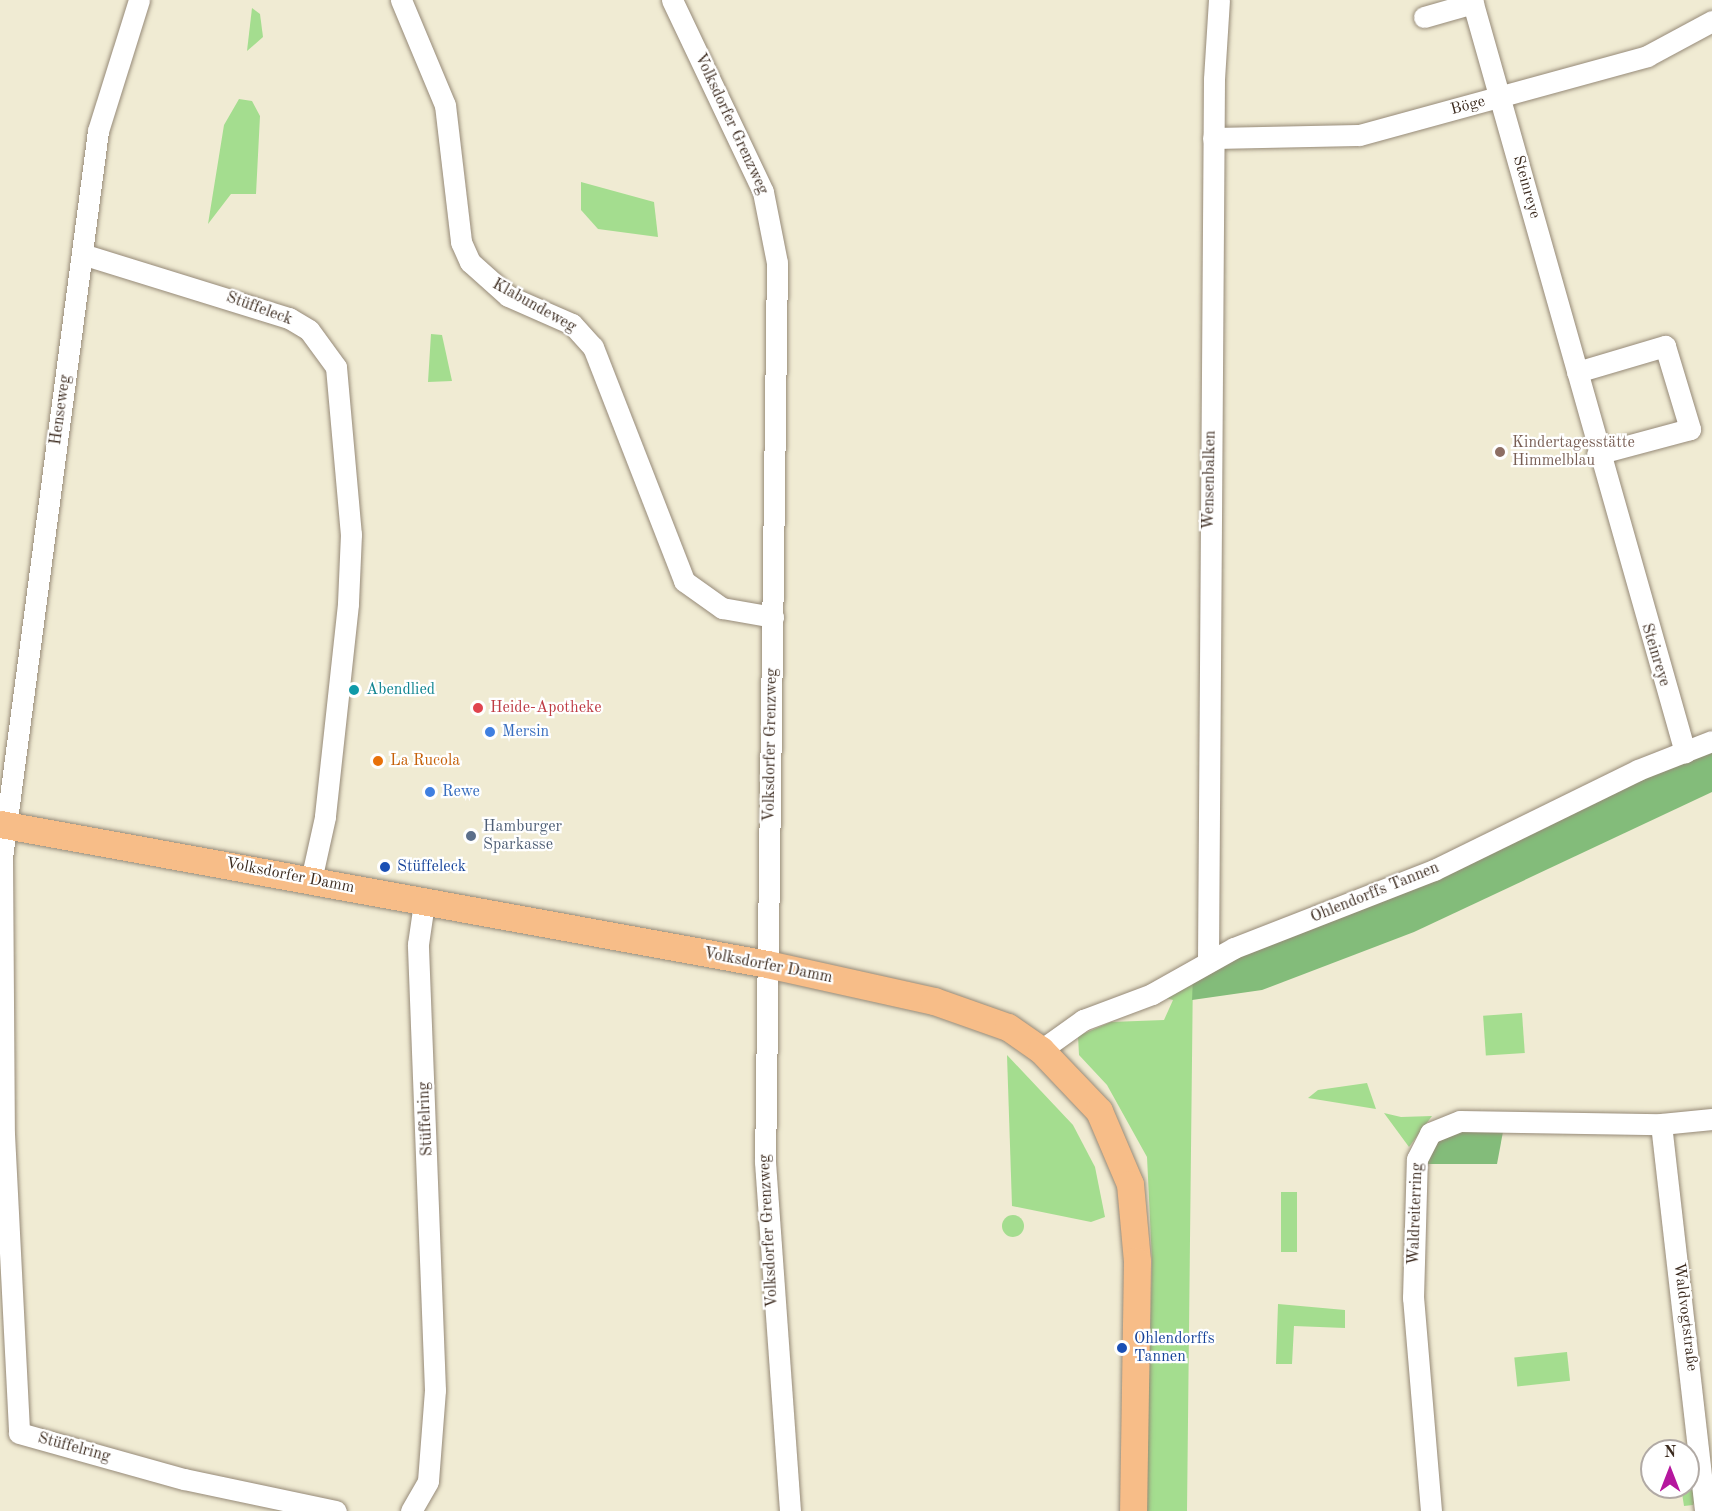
<!DOCTYPE html>
<html>
<head>
<meta charset="utf-8">
<style>
  body { margin:0 }
  #map { position:relative; width:1712px; height:1511px; overflow:hidden; background:#f0ebd3; font-family:"Old Standard TT",serif }
  div>[style] { position:absolute }
  .green>* { inset:0; background:#a4dd8f; transform-origin:0 0 }
  .round { border-radius:50% }
  .forest>* { inset:0; background:#83bc7a }
  .roads { filter:drop-shadow(0 0 2px #968a78) drop-shadow(0 0 2px #968a78) }
  .minor>* { height:21px; margin:-10.5px; padding:0 10.5px; transform-origin:10.5px; border-radius:10.5px; background:#fff }
  .major>* { height:27px; margin:-13.5px; padding:0 13.5px; transform-origin:13.5px; border-radius:13.5px; background:#f7bd88 }
  .dots>* { width:16px; height:16px; translate:-50% -50%; box-sizing:border-box; border:3px solid #fff; border-radius:50% }
  span { translate:-50% -50%; white-space:nowrap; text-align:center; line-height:1.15; -webkit-text-stroke:4.5px #fff; paint-order:stroke }
  .street-label { font-size:16px; color:#3b2a1e }
  .education-label { font-size:16px; color:#785e54 }
  .left { translate:0 -50%; text-align:left }
  .culture-label { font-size:16px; color:#0d838f }
  .health-label { font-size:16px; color:#be3a42 }
  .shop-label { font-size:16px; color:#366cbe }
  .food-label { font-size:16px; color:#c56008 }
  .service-label { font-size:16px; color:#4e5e75 }
  .transit-label { font-size:16px; color:#164399 }
  .north { position:absolute; left:1640px; top:1439px; width:60px; height:60px; box-sizing:border-box; background:#fff; border:2px solid #b1aaa5; border-radius:50%; rotate:0deg; font-size:16px; font-weight:700; line-height:24px; text-align:center; color:#3b2a1e }
  .north::after { content:''; display:block; margin:auto; width:21px; height:27px; background:#b5179e; clip-path:polygon(50% 0,100% 100%,50% 72%,0 100%) }
</style>
</head>
<body>
<div id="map">
  <div class="green">
    <i style="clip-path:polygon(252px 8px,260px 14px,263px 37px,247px 51px)"></i>
    <i style="clip-path:polygon(239px 99px,252px 101px,260px 116px,256px 194px,231px 194px,208px 224px,224px 125px)"></i>
    <i style="clip-path:polygon(581px 182px,654px 202px,658px 237px,598px 229px,581px 210px)"></i>
    <i style="clip-path:polygon(431px 334px,442px 335px,452px 381px,428px 382px)"></i>
    <i style="clip-path:polygon(1193px 970px,1187px 1511px,1146px 1511px,1152px 1261px,1147px 1157px,1107px 1085px,1079px 1055px,1078px 1036px,1111px 1022px,1164px 1020px,1173px 1000px,1152px 994px)"></i>
    <i style="left:1522px;top:1013px;width:40px;height:39px;rotate:86deg"></i>
    <i style="clip-path:polygon(1007px 1055px,1073px 1125px,1095px 1167px,1105px 1217px,1091px 1222px,1012px 1206px)"></i>
    <i style="clip-path:polygon(1367px 1083px,1376px 1109px,1308px 1098px,1318px 1090px)"></i>
    <i style="clip-path:polygon(1384px 1113px,1401px 1117px,1432px 1116px,1409px 1147px)"></i>
    <i style="left:1281px;top:1192px;width:16px;height:60px"></i>
    <i class="round" style="left:1002px;top:1215px;width:22px;height:22px"></i>
    <i style="clip-path:polygon(1278px 1304px,1345px 1310px,1345px 1328px,1294px 1326px,1292px 1364px,1276px 1364px)"></i>
    <i style="left:1567px;top:1352px;width:29px;height:53px;rotate:84deg"></i>
    <i style="clip-path:polygon(1697px 1460px,1697px 1495px,1693px 1505px,1684px 1506px,1681px 1487px,1688px 1487px,1688px 1461px)"></i>
  </div>
  <div class="forest">
    <i style="clip-path:polygon(1712px 741px,1712px 792px,1414px 932px,1262px 990px,1192px 1000px,1193px 970px)"></i>
    <i style="clip-path:polygon(1505px 1121px,1497px 1164px,1417px 1164px,1425px 1140px)"></i>
  </div>
  <div class="roads">
    <div class="minor">
      <i style="left:139px;top:0;width:137px;rotate:107.4deg"></i>
      <i style="left:98px;top:131px;width:732px;rotate:97.53deg"></i>
      <i style="left:2px;top:857px;width:277px;rotate:89.6deg"></i>
      <i style="left:4px;top:1134px;width:299px;rotate:87.1deg"></i>
      <i style="left:19px;top:1433px;width:171px;rotate:15.6deg"></i>
      <i style="left:184px;top:1479px;width:155px;rotate:11.9deg"></i>
      <i style="left:401px;top:0;width:114px;rotate:67.3deg"></i>
      <i style="left:445px;top:105px;width:138px;rotate:83.3deg"></i>
      <i style="left:461px;top:242px;width:22px;rotate:66deg"></i>
      <i style="left:470px;top:262px;width:51px;rotate:41.8deg"></i>
      <i style="left:508px;top:296px;width:70px;rotate:23.6deg"></i>
      <i style="left:572px;top:324px;width:31px;rotate:48deg"></i>
      <i style="left:593px;top:347px;width:251px;rotate:68.7deg"></i>
      <i style="left:684px;top:581px;width:47px;rotate:35.4deg"></i>
      <i style="left:722px;top:608px;width:52px;rotate:10deg"></i>
      <i style="left:672px;top:0;width:212px;rotate:64.6deg"></i>
      <i style="left:763px;top:192px;width:72px;rotate:78.8deg"></i>
      <i style="left:777px;top:263px;width:899px;rotate:90.76deg"></i>
      <i style="left:765px;top:1162px;width:350px;rotate:85.9deg"></i>
      <i style="left:1472px;top:0;width:782px;rotate:74.19deg"></i>
      <i style="left:1424px;top:17px;width:51px;rotate:-15.9deg"></i>
      <i style="left:1213px;top:138px;width:146px;rotate:-1.2deg"></i>
      <i style="left:1359px;top:135px;width:299px;rotate:-15.3deg"></i>
      <i style="left:1647px;top:56px;width:74px;rotate:-28.3deg"></i>
      <i style="left:82px;top:254px;width:217px;rotate:17.2deg"></i>
      <i style="left:289px;top:318px;width:23px;rotate:31deg"></i>
      <i style="left:309px;top:330px;width:46px;rotate:53.9deg"></i>
      <i style="left:336px;top:367px;width:168px;rotate:84.9deg"></i>
      <i style="left:351px;top:534px;width:70px;rotate:92.5deg"></i>
      <i style="left:348px;top:604px;width:214px;rotate:96.2deg"></i>
      <i style="left:325px;top:817px;width:65px;rotate:102.5deg"></i>
      <i style="left:1577px;top:372px;width:92px;rotate:-16.5deg"></i>
      <i style="left:1665px;top:346px;width:87px;rotate:73.2deg"></i>
      <i style="left:1690px;top:429px;width:96px;rotate:165deg"></i>
      <i style="left:1208px;top:961px;width:882px;rotate:-89.61deg"></i>
      <i style="left:1214px;top:79px;width:79px;rotate:-86.4deg"></i>
      <i style="left:1041px;top:1050px;width:52px;rotate:-35.5deg"></i>
      <i style="left:1083px;top:1020px;width:74px;rotate:-20.6deg"></i>
      <i style="left:1152px;top:994px;width:94px;rotate:-29.3deg"></i>
      <i style="left:1234px;top:948px;width:215px;rotate:-21.3deg"></i>
      <i style="left:1434px;top:870px;width:227px;rotate:-26.1deg"></i>
      <i style="left:1638px;top:770px;width:79px;rotate:-21.4deg"></i>
      <i style="left:1661px;top:1124px;width:389px;rotate:83.5deg"></i>
      <i style="left:411px;top:1511px;width:34px;rotate:-60deg"></i>
      <i style="left:428px;top:1481px;width:91px;rotate:-85.6deg"></i>
      <i style="left:435px;top:1390px;width:446px;rotate:-92.2deg"></i>
      <i style="left:418px;top:944px;width:41px;rotate:-81.7deg"></i>
      <i style="left:1431px;top:1511px;width:214px;rotate:-94.8deg"></i>
      <i style="left:1413px;top:1298px;width:139px;rotate:-88.4deg"></i>
      <i style="left:1417px;top:1159px;width:29px;rotate:-63deg"></i>
      <i style="left:1430px;top:1133px;width:32px;rotate:-22deg"></i>
      <i style="left:1460px;top:1121px;width:201px;rotate:0.9deg"></i>
      <i style="left:1661px;top:1124px;width:51px;rotate:-5.6deg"></i>
    </div>
    <div class="major">
      <i style="left:0;top:824px;width:780px;rotate:10.34deg"></i>
      <i style="left:767px;top:964px;width:171px;rotate:12.5deg"></i>
      <i style="left:934px;top:1001px;width:78px;rotate:19.4deg"></i>
      <i style="left:1008px;top:1027px;width:40px;rotate:34.9deg"></i>
      <i style="left:1041px;top:1050px;width:84px;rotate:46.4deg"></i>
      <i style="left:1099px;top:1111px;width:79px;rotate:67deg"></i>
      <i style="left:1130px;top:1184px;width:77px;rotate:84.8deg"></i>
      <i style="left:1137px;top:1261px;width:250px;rotate:90.9deg"></i>
    </div>
  </div>
  <div class="dots">
    <i style="left:1500px;top:452px;background:#8d6e63"></i>
    <i style="left:354px;top:690px;background:#0f9aa8"></i>
    <i style="left:478px;top:708px;background:#e0444e"></i>
    <i style="left:490px;top:732px;background:#3f7fe0"></i>
    <i style="left:378px;top:761px;background:#e8710a"></i>
    <i style="left:430px;top:792px;background:#3f7fe0"></i>
    <i style="left:471px;top:836px;background:#5c6f8a"></i>
    <i style="left:385px;top:867px;background:#1a4fb4"></i>
    <i style="left:1122px;top:1348px;background:#1a4fb4"></i>
  </div>
  <div class="street-label">
    <span style="left:1468px;top:106px;rotate:-15deg">Böge</span>
    <span style="left:731px;top:124px;rotate:65deg">Volksdorfer Grenzweg</span>
    <span style="left:1526px;top:187px;rotate:74deg">Steinreye</span>
    <span style="left:534px;top:306px;rotate:29deg">Klabundeweg</span>
    <span style="left:259px;top:309px;rotate:20deg">Stüffeleck</span>
    <span style="left:61px;top:410px;rotate:-82deg">Henseweg</span>
    <span style="left:1210px;top:480px;rotate:-89deg">Wensenbalken</span>
    <span style="left:1655px;top:655px;rotate:73deg">Steinreye</span>
    <span style="left:771px;top:745px;rotate:-89deg">Volksdorfer Grenzweg</span>
    <span style="left:290px;top:876px;rotate:11deg">Volksdorfer Damm</span>
    <span style="left:1375px;top:893px;rotate:-22deg">Ohlendorffs Tannen</span>
    <span style="left:768px;top:966px;rotate:11deg">Volksdorfer Damm</span>
    <span style="left:426px;top:1119px;rotate:-93deg">Stüffelring</span>
    <span style="left:1416px;top:1214px;rotate:-88deg">Waldreiterring</span>
    <span style="left:769px;top:1231px;rotate:-93deg">Volksdorfer Grenzweg</span>
    <span style="left:1685px;top:1317px;rotate:83deg">Waldvogtstraße</span>
    <span style="left:74px;top:1448px;rotate:15deg">Stüffelring</span>
  </div>
  <div class="education-label">
    <span class="left" style="left:1512px;top:452px">Kindertagesstätte<br>Himmelblau</span>
  </div>
  <div class="culture-label">
    <span class="left" style="left:366px;top:690px">Abendlied</span>
  </div>
  <div class="health-label">
    <span class="left" style="left:490px;top:708px">Heide-Apotheke</span>
  </div>
  <div class="shop-label">
    <span class="left" style="left:502px;top:732px">Mersin</span>
    <span class="left" style="left:442px;top:792px">Rewe</span>
  </div>
  <div class="food-label">
    <span class="left" style="left:390px;top:761px">La Rucola</span>
  </div>
  <div class="service-label">
    <span class="left" style="left:483px;top:836px">Hamburger<br>Sparkasse</span>
  </div>
  <div class="transit-label">
    <span class="left" style="left:397px;top:867px">Stüffeleck</span>
    <span class="left" style="left:1134px;top:1348px">Ohlendorffs<br>Tannen</span>
  </div>
  <div class="north">N</div>
</div>
</body>
</html>
